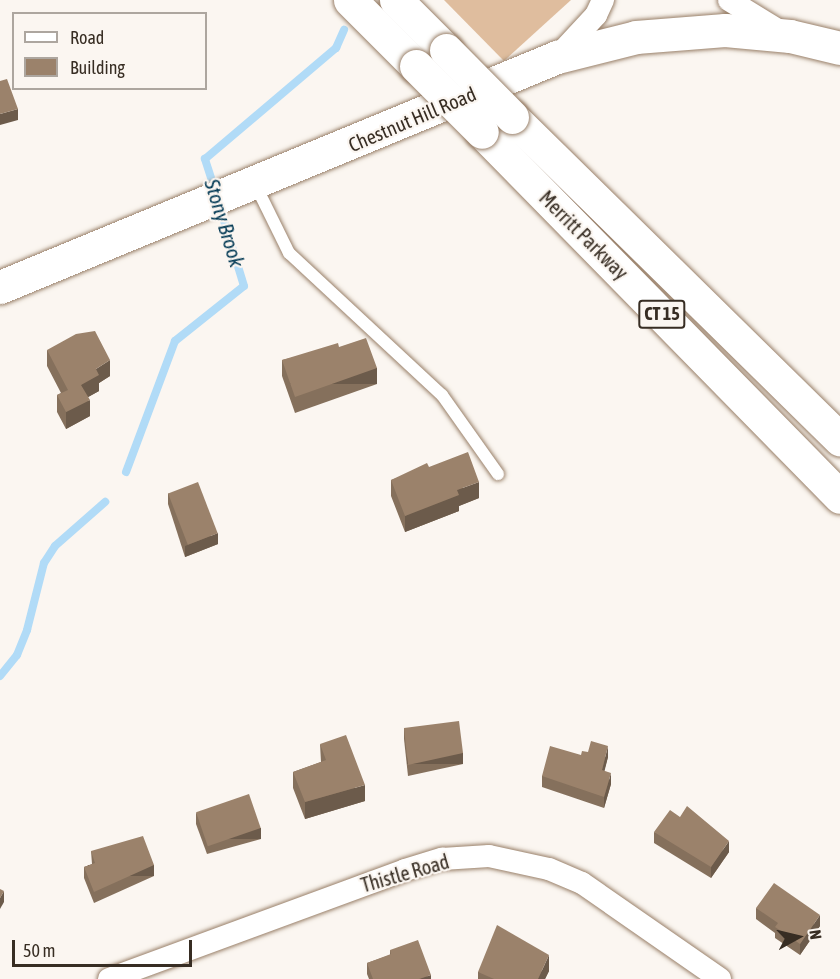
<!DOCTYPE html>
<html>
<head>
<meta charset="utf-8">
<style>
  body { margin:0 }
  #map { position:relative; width:840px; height:979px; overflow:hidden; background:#fbf6f1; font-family:"Asap Condensed",sans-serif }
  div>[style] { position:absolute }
  .green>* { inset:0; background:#dfbd9e }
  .stream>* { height:8px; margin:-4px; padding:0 4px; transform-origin:4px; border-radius:4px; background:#b1dbf7 }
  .roads { filter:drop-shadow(0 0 2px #998069) drop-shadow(0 0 2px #998069) }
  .service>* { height:12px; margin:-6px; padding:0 6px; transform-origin:6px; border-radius:6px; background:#fff }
  .minor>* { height:22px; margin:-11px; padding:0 11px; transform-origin:11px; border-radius:11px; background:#fff }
  .secondary>* { height:33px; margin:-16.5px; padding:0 16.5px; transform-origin:16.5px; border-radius:16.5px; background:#fff }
  .motorway>* { height:33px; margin:-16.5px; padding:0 16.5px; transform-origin:16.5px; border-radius:16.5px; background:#fff }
  .bridges { filter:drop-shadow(0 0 2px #998069) drop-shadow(0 0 2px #998069) }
  .motorway-bridge>* { height:33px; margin:-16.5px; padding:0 16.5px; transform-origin:16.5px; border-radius:16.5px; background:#fff }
  .wall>* { inset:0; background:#85705c }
  .shaded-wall>* { inset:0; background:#6c5b4b; transform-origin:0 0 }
  .building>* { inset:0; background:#9b826b; transform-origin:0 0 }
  span { translate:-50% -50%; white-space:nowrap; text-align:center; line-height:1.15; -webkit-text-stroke:4.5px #fbf6f1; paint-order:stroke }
  .shield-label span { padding:2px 4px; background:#fbf6f1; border:2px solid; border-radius:4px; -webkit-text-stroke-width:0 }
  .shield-label { font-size:18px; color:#372d23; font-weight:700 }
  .street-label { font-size:20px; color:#372d23 }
  .water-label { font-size:21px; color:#003853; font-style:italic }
  .legend { position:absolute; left:12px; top:12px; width:195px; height:78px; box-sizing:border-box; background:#fbf6f1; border:2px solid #ada69f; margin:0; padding:8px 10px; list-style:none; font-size:18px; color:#372d23 }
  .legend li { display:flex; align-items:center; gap:12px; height:30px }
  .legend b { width:30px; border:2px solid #ada69f }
  .north { position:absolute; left:768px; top:907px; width:60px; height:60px; -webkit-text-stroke:4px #fbf6f1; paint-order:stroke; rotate:82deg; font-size:16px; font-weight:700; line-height:24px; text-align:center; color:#372d23 }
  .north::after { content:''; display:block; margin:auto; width:21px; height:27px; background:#372d23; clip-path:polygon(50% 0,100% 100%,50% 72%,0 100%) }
  .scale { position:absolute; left:12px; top:940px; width:180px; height:27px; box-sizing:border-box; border:3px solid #372d23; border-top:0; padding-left:8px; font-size:18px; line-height:21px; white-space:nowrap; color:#372d23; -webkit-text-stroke:4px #fbf6f1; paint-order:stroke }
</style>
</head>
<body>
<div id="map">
  <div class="green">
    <i style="clip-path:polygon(444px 0,571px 0,504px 61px)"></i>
  </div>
  <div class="stream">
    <i style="left:215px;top:190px;width:33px;rotate:-108deg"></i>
    <i style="left:205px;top:159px;width:172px;rotate:-40.3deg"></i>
    <i style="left:336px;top:48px;width:20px;rotate:-66deg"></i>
    <i style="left:126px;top:472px;width:140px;rotate:-69.5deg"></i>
    <i style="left:175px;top:341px;width:88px;rotate:-38.6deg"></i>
    <i style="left:244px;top:286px;width:86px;rotate:-107deg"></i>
    <i style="left:0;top:676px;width:27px;rotate:-51deg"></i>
    <i style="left:17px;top:655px;width:27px;rotate:-68deg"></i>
    <i style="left:27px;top:630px;width:69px;rotate:-75.8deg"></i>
    <i style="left:44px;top:563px;width:20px;rotate:-57deg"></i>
    <i style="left:55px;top:546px;width:67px;rotate:-41.3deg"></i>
  </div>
  <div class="roads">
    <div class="service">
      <i style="left:255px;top:184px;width:77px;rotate:63.8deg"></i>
      <i style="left:289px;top:253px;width:209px;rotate:42.9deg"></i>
      <i style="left:442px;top:395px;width:97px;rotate:54.7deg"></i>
    </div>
    <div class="minor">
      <i style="left:729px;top:0;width:57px;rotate:31.5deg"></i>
      <i style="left:558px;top:56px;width:56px;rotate:-47.2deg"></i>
      <i style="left:596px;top:15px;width:17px;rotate:-65deg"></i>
      <i style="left:109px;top:979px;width:315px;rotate:-20.2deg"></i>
      <i style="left:405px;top:870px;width:39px;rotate:-17deg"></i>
      <i style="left:442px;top:859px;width:47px;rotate:-3.7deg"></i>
      <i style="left:489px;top:856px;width:61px;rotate:12.2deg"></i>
      <i style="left:549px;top:869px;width:36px;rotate:23deg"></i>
      <i style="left:582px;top:883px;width:168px;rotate:34.8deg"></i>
    </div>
    <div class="secondary">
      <i style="left:0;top:287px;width:603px;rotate:-22.44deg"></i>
      <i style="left:557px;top:57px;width:81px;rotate:-14.2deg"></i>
      <i style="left:636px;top:37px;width:89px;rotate:-4.5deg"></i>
      <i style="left:725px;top:30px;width:65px;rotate:5.3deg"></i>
      <i style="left:790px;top:36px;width:51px;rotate:13.5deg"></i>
    </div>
    <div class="motorway">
      <i style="left:350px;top:0;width:93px;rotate:45deg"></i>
      <i style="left:396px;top:0;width:71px;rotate:45deg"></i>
      <i style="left:512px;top:117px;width:460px;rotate:44.5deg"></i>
      <i style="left:482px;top:132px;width:511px;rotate:45.55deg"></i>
    </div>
  </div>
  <div class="bridges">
    <div class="motorway-bridge">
      <i style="left:446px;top:50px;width:94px;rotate:45.4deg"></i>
      <i style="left:416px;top:66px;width:93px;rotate:45deg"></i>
    </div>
  </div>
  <div class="wall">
    <i style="clip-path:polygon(339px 347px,377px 384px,295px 413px,282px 376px,282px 360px)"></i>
    <i style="clip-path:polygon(47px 350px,110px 376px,99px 383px,99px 391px,88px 397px,90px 416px,66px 429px,57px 412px,57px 395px,61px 393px,47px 366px)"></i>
    <i style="clip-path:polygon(429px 467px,479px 498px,459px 506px,459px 511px,405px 532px,391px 496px,391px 480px)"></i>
    <i style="clip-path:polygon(168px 493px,218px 544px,185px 557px,168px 504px)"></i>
    <i style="clip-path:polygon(404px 728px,463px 764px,408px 776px,404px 739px)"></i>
    <i style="clip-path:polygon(320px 744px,365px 801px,305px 819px,293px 788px,293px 772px,321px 762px)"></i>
    <i style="clip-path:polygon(581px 755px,608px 757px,604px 771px,611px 784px,604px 808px,542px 787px,542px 776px)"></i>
    <i style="clip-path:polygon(196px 813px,261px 839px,207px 854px,196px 824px)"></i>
    <i style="clip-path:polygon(654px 832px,729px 852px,711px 878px,654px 843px)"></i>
    <i style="clip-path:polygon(91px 851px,154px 876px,94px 903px,84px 878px,84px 867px,92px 864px)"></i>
    <i style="clip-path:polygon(756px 908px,820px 926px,800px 955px,775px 938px,775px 933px,756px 919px)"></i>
    <i style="clip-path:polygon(390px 950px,431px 979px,369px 979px,367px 974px,367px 963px,390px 955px)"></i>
    <i style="clip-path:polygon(549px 971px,545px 979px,478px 979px,478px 972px)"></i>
  </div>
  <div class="shaded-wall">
    <i style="clip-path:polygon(18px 109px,18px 120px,0 125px,0 114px)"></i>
    <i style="clip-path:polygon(110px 360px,110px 376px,99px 383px,99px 391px,81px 401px,81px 385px,96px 369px)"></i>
    <i style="left:377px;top:368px;width:16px;height:87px;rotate:90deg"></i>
    <i style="clip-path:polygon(90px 400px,90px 416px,66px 429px,66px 412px)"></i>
    <i style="clip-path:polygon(479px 482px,479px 498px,459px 506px,459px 511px,405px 532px,405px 516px,457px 490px)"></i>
    <i style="clip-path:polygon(218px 533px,218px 544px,185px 557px,185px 546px)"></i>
    <i style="clip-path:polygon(608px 746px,608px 757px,602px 781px,602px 770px)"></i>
    <i style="left:463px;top:753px;width:11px;height:56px;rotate:90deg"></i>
    <i style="clip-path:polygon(611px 773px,611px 784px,604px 808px,604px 797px)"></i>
    <i style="clip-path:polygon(365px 785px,365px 801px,305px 819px,305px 802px)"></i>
    <i style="left:261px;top:828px;width:11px;height:56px;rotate:90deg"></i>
    <i style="clip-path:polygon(729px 841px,729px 852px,711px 878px,711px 867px)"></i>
    <i style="left:154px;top:865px;width:11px;height:66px;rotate:90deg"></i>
    <i style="clip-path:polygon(4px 891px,4px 902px,0 909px,0 898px)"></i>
    <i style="clip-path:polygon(820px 915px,820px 926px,800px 955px,800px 944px)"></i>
    <i style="clip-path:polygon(549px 955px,549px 971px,545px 979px,538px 979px)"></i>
    <i style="clip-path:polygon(431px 975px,431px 979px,419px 979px)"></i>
  </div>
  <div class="building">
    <i style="clip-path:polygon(0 79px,0 81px,7px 79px,18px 109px,0 114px)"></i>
    <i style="clip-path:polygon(95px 331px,110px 360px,96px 369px,99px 375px,81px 385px,90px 400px,66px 412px,57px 395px,68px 390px,47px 350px,76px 334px)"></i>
    <i style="clip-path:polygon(366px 338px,377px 368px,295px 397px,282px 360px,338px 343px,339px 347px)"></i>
    <i style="clip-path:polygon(468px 452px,479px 482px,457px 490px,459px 495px,405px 516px,391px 480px,427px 463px,429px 467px)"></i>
    <i style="left:198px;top:482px;width:55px;height:32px;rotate:69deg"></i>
    <i style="clip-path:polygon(459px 721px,463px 753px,408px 765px,404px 728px)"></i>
    <i style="clip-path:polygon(346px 735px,365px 785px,305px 802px,293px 772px,326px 760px,320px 744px)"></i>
    <i style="clip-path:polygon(591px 741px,608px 746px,602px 770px,611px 773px,604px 797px,542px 776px,550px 746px,581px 755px,582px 751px,588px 752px)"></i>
    <i style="left:249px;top:794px;width:36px;height:56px;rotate:71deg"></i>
    <i style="clip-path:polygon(687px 806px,729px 841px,711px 867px,654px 832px,670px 810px,680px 817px)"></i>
    <i style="clip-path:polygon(143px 836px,154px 865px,94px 892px,84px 867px,95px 863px,91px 851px)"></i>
    <i style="clip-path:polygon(774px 883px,820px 915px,800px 944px,775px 927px,778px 923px,756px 908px)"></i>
    <i style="clip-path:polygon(0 889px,4px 891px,0 898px)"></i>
    <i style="clip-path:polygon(497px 925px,549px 955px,538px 979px,494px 979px,478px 972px)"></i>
    <i style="clip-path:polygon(418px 940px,431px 975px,419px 979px,373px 979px,367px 963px,391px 954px,390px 950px)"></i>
  </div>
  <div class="shield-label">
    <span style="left:662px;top:314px">CT 15</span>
  </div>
  <div class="street-label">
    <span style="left:412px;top:119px;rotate:-23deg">Chestnut Hill Road</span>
    <span style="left:584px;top:235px;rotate:45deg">Merritt Parkway</span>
    <span style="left:405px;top:873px;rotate:-16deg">Thistle Road</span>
  </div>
  <div class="water-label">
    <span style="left:225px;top:223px;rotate:73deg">Stony Brook</span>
  </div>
  <ul class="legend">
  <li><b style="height:8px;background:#fff"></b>Road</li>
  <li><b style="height:16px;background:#9b826b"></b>Building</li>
  </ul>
  <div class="north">N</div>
  <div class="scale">50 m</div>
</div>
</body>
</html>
